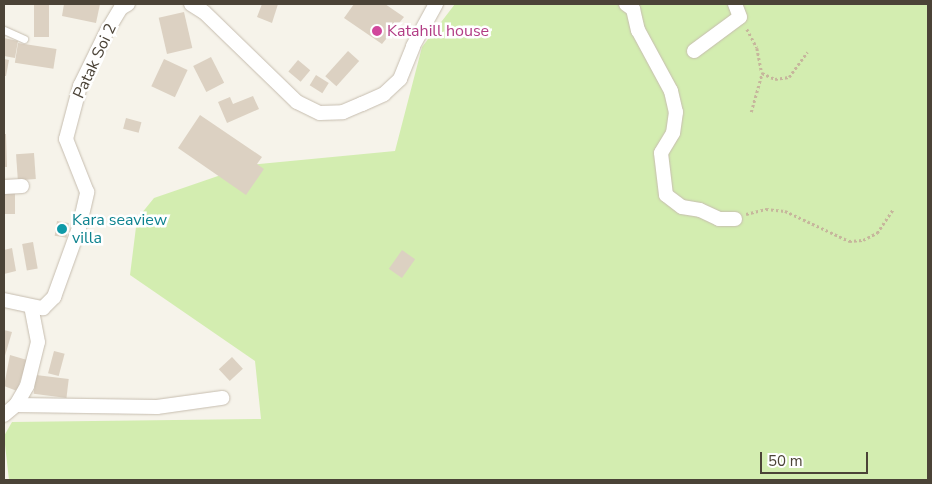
<!DOCTYPE html>
<html>
<head>
<meta charset="utf-8">
<style>
  body { margin:0 }
  #map { position:relative; width:932px; height:484px; overflow:hidden; background:#f6f3ea; font-family:"Nunito Sans",sans-serif }
  div>[style] { position:absolute }
  .green>* { inset:0; background:#d3edb0 }
  .building>* { inset:0; background:#dcd1c2; transform-origin:0 0 }
  .path>* { height:2.5px; margin-top:-1.25px; transform-origin:0; background:repeating-linear-gradient(90deg,#c6b69c 0 2.5px,transparent 0 5px) }
  .roads { filter:drop-shadow(0 0 1px #c6bdaf) drop-shadow(0 0 1px #c6bdaf) }
  .lane>* { height:7px; margin:-3.5px; padding:0 3.5px; transform-origin:3.5px; border-radius:3.5px; background:#fff }
  .street>* { height:14px; margin:-7px; padding:0 7px; transform-origin:7px; border-radius:7px; background:#fff }
  .dots>* { width:14px; height:14px; translate:-50% -50%; box-sizing:border-box; border:2px solid #fff; border-radius:50% }
  span { translate:-50% -50%; white-space:nowrap; text-align:center; line-height:1.15; -webkit-text-stroke:5px #fff; paint-order:stroke }
  .hotel-label { font-size:16px; color:#b23c85 }
  .left { translate:0 -50%; text-align:left }
  .street-label { font-size:16px; color:#4b4337 }
  .culture-label { font-size:16px; color:#0d838f }
  .frame { position:absolute; inset:0; border:5px solid #4b4337; pointer-events:none }
  .scale { position:absolute; left:760px; top:452px; width:108px; height:22px; box-sizing:border-box; border:2px solid #4b4337; border-top:0; padding-left:6px; font-size:15px; line-height:18px; white-space:nowrap; color:#4b4337; -webkit-text-stroke:4px #fff; paint-order:stroke }
</style>
</head>
<body>
<div id="map">
  <div class="green">
    <i style="clip-path:polygon(455px 4px,928px 4px,928px 480px,9px 480px,4px 436px,12px 422px,261px 419px,255px 361px,130px 275px,137px 219px,154px 198px,250px 165px,395px 151px,422px 47px)"></i>
  </div>
  <div class="building">
    <i style="left:34px;top:4px;width:15px;height:33px"></i>
    <i style="clip-path:polygon(64px 4px,100px 4px,96px 23px,62px 16px)"></i>
    <i style="clip-path:polygon(262px 4px,278px 4px,272px 23px,257px 17px)"></i>
    <i style="clip-path:polygon(354px 4px,385px 4px,404px 17px,382px 44px,344px 18px)"></i>
    <i style="left:184px;top:12px;width:37px;height:26px;rotate:77deg"></i>
    <i style="clip-path:polygon(4px 38px,18px 41px,15px 58px,4px 56px)"></i>
    <i style="left:18px;top:43px;width:39px;height:20px;rotate:9deg"></i>
    <i style="left:348px;top:51px;width:15px;height:34px;rotate:42deg"></i>
    <i style="left:211px;top:57px;width:29px;height:20px;rotate:63deg"></i>
    <i style="clip-path:polygon(4px 59px,9px 60px,6px 76px,4px 76px)"></i>
    <i style="left:164px;top:59px;width:26px;height:30px;rotate:25deg"></i>
    <i style="left:298px;top:60px;width:16px;height:15px;rotate:40deg"></i>
    <i style="left:316px;top:75px;width:15px;height:12px;rotate:32deg"></i>
    <i style="clip-path:polygon(253px 96px,259px 109px,227px 123px,218px 102px,230px 97px,233px 104px)"></i>
    <i style="clip-path:polygon(200px 115px,262px 157px,257px 164px,264px 169px,246px 195px,178px 148px)"></i>
    <i style="left:126px;top:118px;width:16px;height:11px;rotate:15deg"></i>
    <i style="clip-path:polygon(4px 134px,6px 134px,7px 167px,4px 167px)"></i>
    <i style="left:34px;top:153px;width:26px;height:18px;rotate:86deg"></i>
    <i style="left:4px;top:192px;width:11px;height:22px"></i>
    <i style="left:57px;top:221px;width:12px;height:15px;rotate:9deg"></i>
    <i style="left:33px;top:242px;width:27px;height:11px;rotate:80deg"></i>
    <i style="clip-path:polygon(12px 248px,16px 271px,4px 274px,4px 250px)"></i>
    <i style="left:402px;top:250px;width:16px;height:23px;rotate:35deg"></i>
    <i style="clip-path:polygon(4px 330px,12px 332px,4px 359px)"></i>
    <i style="left:54px;top:351px;width:11px;height:23px;rotate:15deg"></i>
    <i style="clip-path:polygon(10px 355px,27px 360px,17px 391px,4px 386px)"></i>
    <i style="left:232px;top:357px;width:16px;height:18px;rotate:47deg"></i>
    <i style="left:36px;top:375px;width:33px;height:19px;rotate:7deg"></i>
  </div>
  <div class="path">
    <i style="left:747px;top:29px;width:21px;rotate:62deg"></i>
    <i style="left:757px;top:48px;width:25px;rotate:79deg"></i>
    <i style="left:762px;top:73px;width:14px;rotate:25deg"></i>
    <i style="left:775px;top:79px;width:14px;rotate:-8deg"></i>
    <i style="left:789px;top:77px;width:31px;rotate:-54deg"></i>
    <i style="left:751px;top:112px;width:41px;rotate:-74.2deg"></i>
    <i style="left:746px;top:214px;width:21px;rotate:-14deg"></i>
    <i style="left:766px;top:209px;width:19px;rotate:6deg"></i>
    <i style="left:785px;top:211px;width:71px;rotate:25.1deg"></i>
    <i style="left:849px;top:241px;width:14px;rotate:-4deg"></i>
    <i style="left:863px;top:240px;width:16px;rotate:-27deg"></i>
    <i style="left:877px;top:233px;width:29px;rotate:-56deg"></i>
  </div>
  <div class="roads">
    <div class="lane">
      <i style="left:4px;top:30px;width:22px;rotate:24deg"></i>
    </div>
    <div class="street">
      <i style="left:191px;top:4px;width:15px;rotate:32deg"></i>
      <i style="left:204px;top:12px;width:129px;rotate:44.1deg"></i>
      <i style="left:297px;top:102px;width:25px;rotate:26deg"></i>
      <i style="left:320px;top:113px;width:23px;rotate:-2deg"></i>
      <i style="left:343px;top:112px;width:21px;rotate:-23deg"></i>
      <i style="left:362px;top:104px;width:24px;rotate:-24deg"></i>
      <i style="left:384px;top:94px;width:22px;rotate:-43deg"></i>
      <i style="left:400px;top:79px;width:35px;rotate:-68deg"></i>
      <i style="left:413px;top:46px;width:48px;rotate:-61.3deg"></i>
      <i style="left:626px;top:4px;width:9px;rotate:36deg"></i>
      <i style="left:633px;top:9px;width:22px;rotate:77deg"></i>
      <i style="left:638px;top:30px;width:69px;rotate:61.6deg"></i>
      <i style="left:671px;top:91px;width:22px;rotate:77deg"></i>
      <i style="left:676px;top:112px;width:21px;rotate:98deg"></i>
      <i style="left:673px;top:133px;width:23px;rotate:121deg"></i>
      <i style="left:661px;top:153px;width:42px;rotate:83.2deg"></i>
      <i style="left:666px;top:195px;width:20px;rotate:37deg"></i>
      <i style="left:682px;top:207px;width:18px;rotate:9deg"></i>
      <i style="left:700px;top:210px;width:21px;rotate:25deg"></i>
      <i style="left:719px;top:219px;width:16px"></i>
      <i style="left:694px;top:51px;width:57px;rotate:-36.5deg"></i>
      <i style="left:740px;top:17px;width:14px;rotate:-111deg"></i>
      <i style="left:4px;top:187px;width:18px;rotate:-3deg"></i>
      <i style="left:4px;top:300px;width:40px;rotate:12deg"></i>
      <i style="left:43px;top:308px;width:16px;rotate:-45deg"></i>
      <i style="left:54px;top:297px;width:73px;rotate:-70.1deg"></i>
      <i style="left:79px;top:228px;width:37px;rotate:-77deg"></i>
      <i style="left:87px;top:192px;width:57px;rotate:-111.6deg"></i>
      <i style="left:66px;top:139px;width:55px;rotate:-75.2deg"></i>
      <i style="left:80px;top:86px;width:61px;rotate:-63.9deg"></i>
      <i style="left:107px;top:31px;width:27px;rotate:-59deg"></i>
      <i style="left:121px;top:8px;width:8px;rotate:-30deg"></i>
      <i style="left:16px;top:405px;width:141px;rotate:0.8deg"></i>
      <i style="left:157px;top:407px;width:66px;rotate:-7.9deg"></i>
      <i style="left:4px;top:415px;width:16px;rotate:-40deg"></i>
      <i style="left:16px;top:405px;width:22px;rotate:-60deg"></i>
      <i style="left:27px;top:386px;width:45px;rotate:-76deg"></i>
      <i style="left:38px;top:342px;width:36px;rotate:-101deg"></i>
    </div>
  </div>
  <div class="dots">
    <i style="left:377px;top:31px;background:#d1479c"></i>
    <i style="left:62px;top:229px;background:#0f9aa8"></i>
  </div>
  <div class="hotel-label">
    <span class="left" style="left:387px;top:31px">Katahill house</span>
  </div>
  <div class="street-label">
    <span style="left:95px;top:61px;rotate:-65deg">Patak Soi 2</span>
  </div>
  <div class="culture-label">
    <span class="left" style="left:72px;top:229px">Kara seaview<br>villa</span>
  </div>
  <div class="frame"></div>
  <div class="scale">50 m</div>
</div>
</body>
</html>
